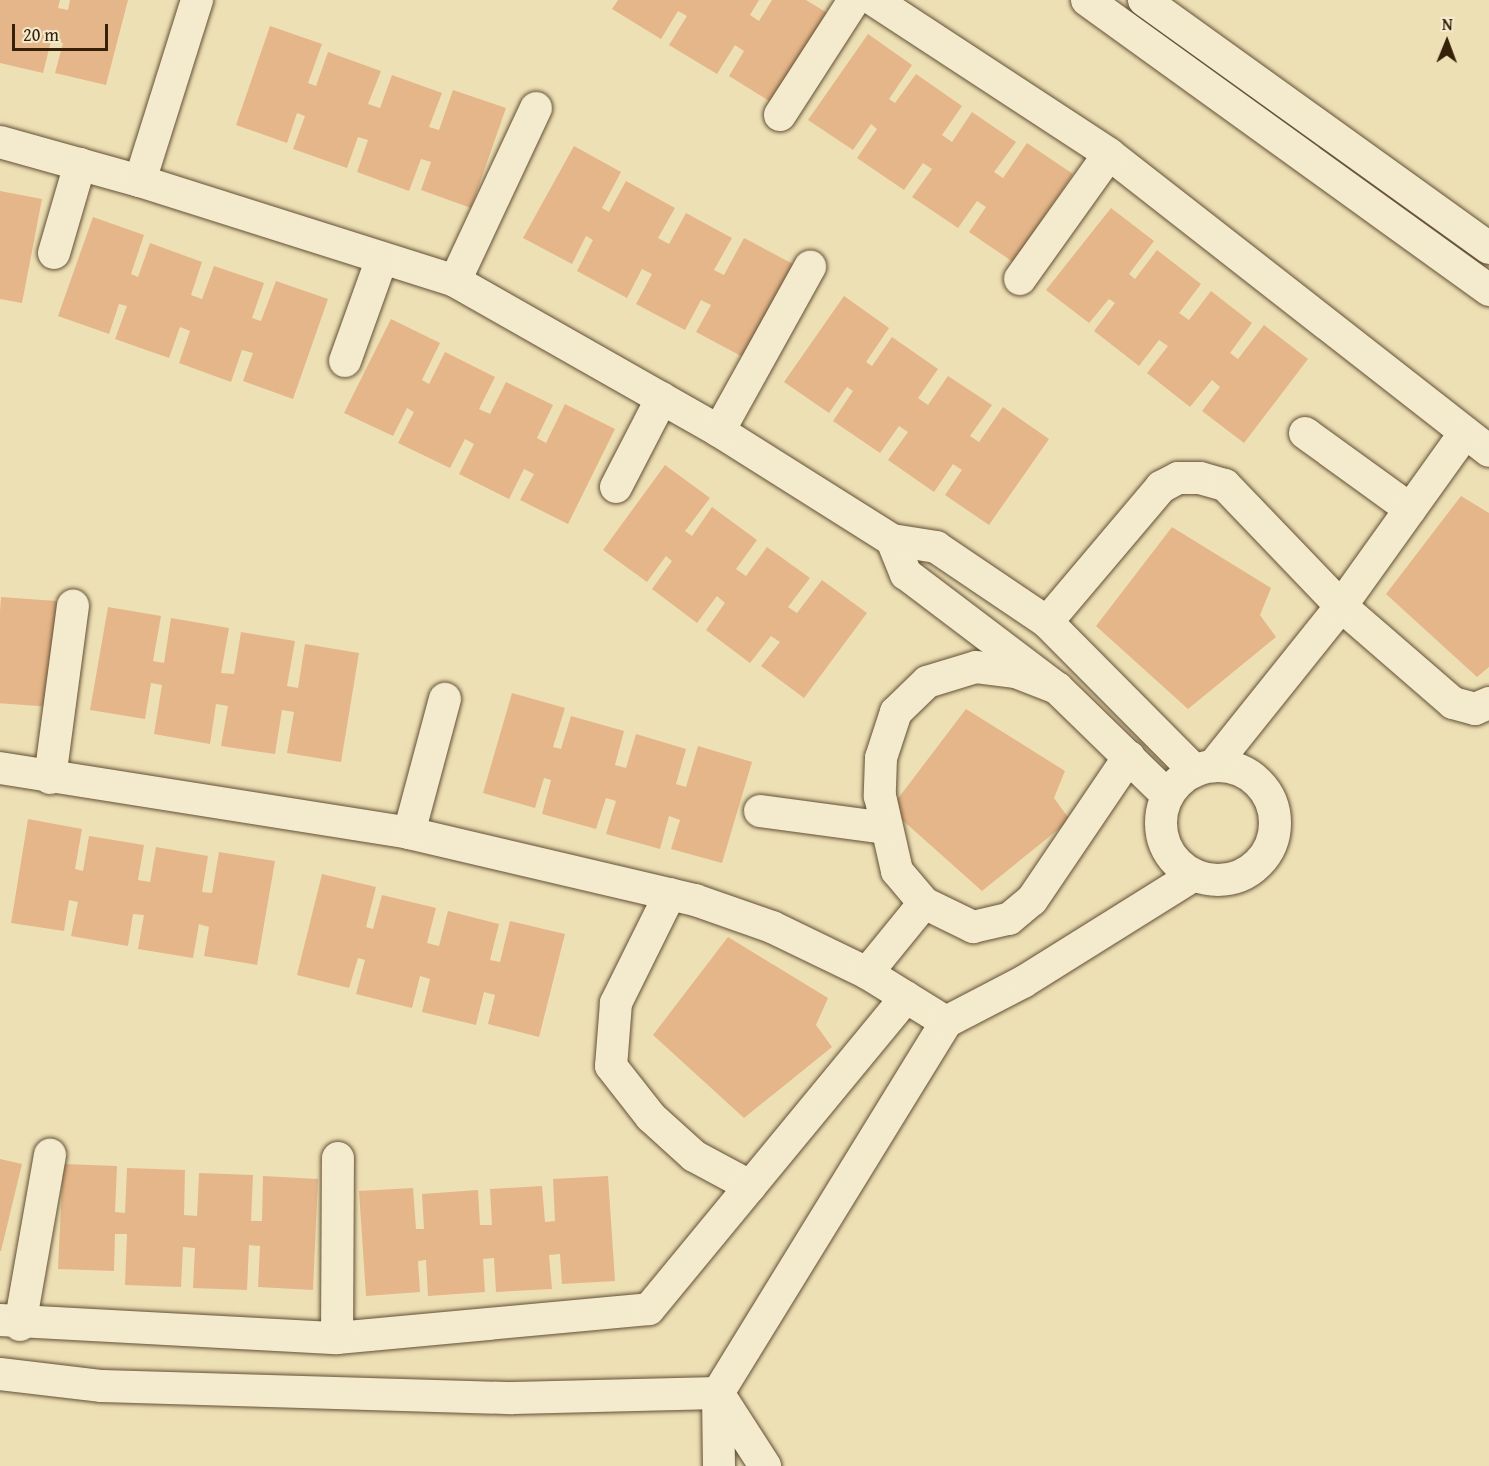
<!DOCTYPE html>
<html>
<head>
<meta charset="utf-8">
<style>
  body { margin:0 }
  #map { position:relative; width:1489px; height:1466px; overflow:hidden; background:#eee0b5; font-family:"Gentium Book Plus",serif }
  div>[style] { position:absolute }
  .building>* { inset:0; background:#e5b689; transform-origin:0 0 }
  .roads { filter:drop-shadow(0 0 2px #635035) drop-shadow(0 0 2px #635035) }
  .minor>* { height:32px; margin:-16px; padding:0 16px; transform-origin:16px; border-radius:16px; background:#f4ebcf }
  .minor>.ring { margin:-16px; padding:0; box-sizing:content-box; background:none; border:32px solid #f4ebcf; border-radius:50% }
  span { translate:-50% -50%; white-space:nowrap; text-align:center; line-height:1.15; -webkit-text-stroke:4.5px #f4ebcf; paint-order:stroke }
  .north { position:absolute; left:1417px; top:12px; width:60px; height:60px; -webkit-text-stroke:4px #f4ebcf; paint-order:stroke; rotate:1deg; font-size:16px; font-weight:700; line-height:24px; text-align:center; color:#35200a }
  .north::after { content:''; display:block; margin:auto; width:21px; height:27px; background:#35200a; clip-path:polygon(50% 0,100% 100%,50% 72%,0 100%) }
  .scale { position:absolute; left:12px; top:24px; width:96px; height:27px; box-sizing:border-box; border:3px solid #35200a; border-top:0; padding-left:8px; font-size:18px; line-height:21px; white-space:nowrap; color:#35200a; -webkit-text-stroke:4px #f4ebcf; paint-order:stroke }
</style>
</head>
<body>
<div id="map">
  <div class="building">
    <i style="clip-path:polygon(0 0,60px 0,58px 8px,68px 10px,70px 0,128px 0,106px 85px,55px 73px,63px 43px,51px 41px,43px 73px,0 63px)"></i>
    <i style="clip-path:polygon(618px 0,759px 0,750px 15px,759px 21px,772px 0,806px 0,829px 14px,774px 104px,729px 76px,744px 51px,735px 45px,717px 74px,669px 45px,687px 16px,678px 11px,661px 39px,612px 9px)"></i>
    <i style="clip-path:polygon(270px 26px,322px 44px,308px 83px,316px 86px,328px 52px,381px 71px,368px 104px,380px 108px,392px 75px,442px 93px,429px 127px,439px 130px,453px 90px,506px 108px,471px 208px,421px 190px,431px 162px,421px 159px,409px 191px,357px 172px,368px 140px,358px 137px,347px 168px,293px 149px,305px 116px,297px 113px,287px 143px,236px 125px)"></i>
    <i style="clip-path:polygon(868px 34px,912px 65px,889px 99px,895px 103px,916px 74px,962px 106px,942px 135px,952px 142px,972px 112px,1016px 142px,994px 172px,1003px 178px,1027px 143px,1073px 174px,1013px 262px,969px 232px,986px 207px,977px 201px,958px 228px,912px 197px,932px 169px,923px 163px,904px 190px,857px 158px,877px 129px,871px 124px,853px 150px,808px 120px)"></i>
    <i style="clip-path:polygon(574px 146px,621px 172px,602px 208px,609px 212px,626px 181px,675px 208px,658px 238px,669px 244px,686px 213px,732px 238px,714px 270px,724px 275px,744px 238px,793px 264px,743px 357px,696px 332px,711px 305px,701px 300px,685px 330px,636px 304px,652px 274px,642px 269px,627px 298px,577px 271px,593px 240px,586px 236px,572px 264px,523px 238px)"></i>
    <i style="clip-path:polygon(0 191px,42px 199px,22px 303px,0 299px)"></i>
    <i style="clip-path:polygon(1111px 208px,1154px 241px,1129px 274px,1135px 279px,1157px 250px,1201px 284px,1179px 313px,1189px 320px,1211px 291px,1252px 323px,1230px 353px,1238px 359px,1264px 325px,1308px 359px,1244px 443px,1202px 411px,1220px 387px,1212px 380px,1190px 407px,1147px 373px,1168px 346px,1159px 340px,1139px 366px,1094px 331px,1115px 303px,1109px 299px,1089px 323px,1046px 290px)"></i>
    <i style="clip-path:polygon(93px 217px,144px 235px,131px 274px,138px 277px,150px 243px,202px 262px,191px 295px,202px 299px,214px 266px,264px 283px,252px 318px,261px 321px,276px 281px,328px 299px,293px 399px,243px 381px,253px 353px,242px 350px,231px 382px,179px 363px,190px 331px,180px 327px,169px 358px,115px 339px,127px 306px,119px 304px,109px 334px,58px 316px)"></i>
    <i style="clip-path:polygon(844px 296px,889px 328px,866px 362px,872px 366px,892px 337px,938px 369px,918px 398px,928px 405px,948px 376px,992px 405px,970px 436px,979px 442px,1003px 407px,1049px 439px,989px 525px,945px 495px,962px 470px,953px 464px,934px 492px,888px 460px,908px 432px,899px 426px,880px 453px,833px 421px,853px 391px,847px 387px,829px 413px,784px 382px)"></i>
    <i style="clip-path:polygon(391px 319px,440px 343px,422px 380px,429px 384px,445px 352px,495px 377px,479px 409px,490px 414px,506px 382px,553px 405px,537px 438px,546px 443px,565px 404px,615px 429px,568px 524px,520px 500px,534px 474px,524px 469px,509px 499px,459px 474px,474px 444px,465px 439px,450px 468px,398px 443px,414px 412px,407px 408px,393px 436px,344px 413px)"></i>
    <i style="clip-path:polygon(665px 465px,710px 498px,685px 531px,692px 536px,712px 507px,757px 540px,736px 569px,746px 576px,767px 547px,810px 578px,788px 607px,797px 613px,822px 580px,867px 613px,804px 698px,761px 666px,780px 642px,771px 636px,750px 663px,706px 630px,725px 603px,717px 596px,697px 623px,652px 589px,672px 561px,666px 556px,647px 582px,603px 550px)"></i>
    <i style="clip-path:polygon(1461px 496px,1489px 513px,1489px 667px,1477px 677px,1386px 594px)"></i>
    <i style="clip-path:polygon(1172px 527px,1271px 588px,1260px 615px,1276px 637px,1188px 709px,1096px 626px)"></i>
    <i style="left:1px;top:597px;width:56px;height:106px;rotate:4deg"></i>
    <i style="clip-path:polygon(108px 607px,161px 616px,153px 661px,164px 663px,171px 618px,229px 628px,221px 673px,234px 674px,241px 632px,295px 641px,287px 686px,298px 688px,305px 644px,359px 653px,341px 762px,287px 753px,294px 712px,282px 710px,275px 754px,221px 746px,228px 706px,216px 704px,210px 744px,154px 734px,162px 685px,151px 683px,145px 719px,90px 710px)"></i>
    <i style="clip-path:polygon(512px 693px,565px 708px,553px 747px,561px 749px,571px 716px,624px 731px,615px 765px,626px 768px,636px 734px,686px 749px,676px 784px,686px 787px,698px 746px,752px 762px,722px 863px,671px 849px,680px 820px,669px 816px,660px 849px,606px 834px,616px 801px,606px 798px,596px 829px,542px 814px,551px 780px,544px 778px,535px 808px,483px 793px)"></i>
    <i style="clip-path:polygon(966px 709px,1065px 771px,1054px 798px,1070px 820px,982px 891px,890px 809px)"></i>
    <i style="clip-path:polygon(28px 819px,82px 829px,75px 869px,83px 871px,89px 836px,144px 845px,138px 880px,150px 882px,156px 847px,208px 856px,202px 892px,212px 893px,219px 852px,275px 861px,257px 965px,204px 956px,209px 927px,199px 924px,193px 958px,138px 949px,144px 915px,133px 914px,128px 946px,71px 936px,78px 902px,69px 900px,64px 931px,11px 923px)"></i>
    <i style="clip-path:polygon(322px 874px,376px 887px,366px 927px,373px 929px,382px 895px,436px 908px,427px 943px,439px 946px,448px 911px,499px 924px,490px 960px,500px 962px,510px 921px,565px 934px,539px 1037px,488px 1024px,495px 995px,484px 992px,476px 1025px,422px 1012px,430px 979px,420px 976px,412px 1008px,356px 994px,365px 960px,358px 958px,349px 988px,297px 975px)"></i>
    <i style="clip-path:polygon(728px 937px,828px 998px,816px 1025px,832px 1047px,744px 1118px,653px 1035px)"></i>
    <i style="clip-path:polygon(0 1159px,22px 1164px,1px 1251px,0 1251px)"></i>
    <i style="clip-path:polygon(63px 1164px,117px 1166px,115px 1212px,125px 1213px,127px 1168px,185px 1170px,184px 1215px,197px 1216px,199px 1173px,253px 1175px,251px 1221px,262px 1221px,263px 1176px,318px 1179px,313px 1290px,258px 1287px,260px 1246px,249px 1245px,247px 1290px,193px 1288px,195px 1248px,183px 1247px,181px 1287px,125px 1285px,127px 1234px,115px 1234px,114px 1271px,58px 1269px)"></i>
    <i style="clip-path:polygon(608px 1176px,615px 1281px,562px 1284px,560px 1254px,549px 1255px,552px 1289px,496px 1292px,494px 1258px,483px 1259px,485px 1292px,428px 1296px,426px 1260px,418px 1261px,420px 1292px,366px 1296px,359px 1191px,413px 1188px,416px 1229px,424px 1229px,422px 1194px,478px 1190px,480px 1225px,492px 1225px,490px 1189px,542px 1186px,545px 1222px,555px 1221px,553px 1179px)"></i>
  </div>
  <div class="roads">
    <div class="minor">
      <i style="left:874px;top:0;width:281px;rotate:33.2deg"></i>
      <i style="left:1109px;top:154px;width:482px;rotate:38deg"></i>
      <i style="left:1087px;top:0;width:496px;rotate:35.8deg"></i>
      <i style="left:1144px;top:0;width:425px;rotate:35.7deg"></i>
      <i style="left:780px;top:115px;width:137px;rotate:-57.2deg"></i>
      <i style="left:0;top:142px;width:145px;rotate:15.6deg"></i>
      <i style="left:140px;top:181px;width:330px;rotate:17.6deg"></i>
      <i style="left:455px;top:281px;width:304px;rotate:29.6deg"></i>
      <i style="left:719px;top:431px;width:204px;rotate:32.2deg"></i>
      <i style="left:892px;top:540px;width:45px;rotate:9deg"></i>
      <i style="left:936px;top:547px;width:134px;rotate:34deg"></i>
      <i style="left:1047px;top:622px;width:210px;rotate:45.2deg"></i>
      <i style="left:140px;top:181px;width:190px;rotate:-72.5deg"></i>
      <i style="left:54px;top:253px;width:93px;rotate:-73.7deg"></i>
      <i style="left:1020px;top:279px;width:153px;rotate:-54.5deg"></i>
      <i style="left:455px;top:281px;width:191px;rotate:-64.9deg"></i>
      <i style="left:345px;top:361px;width:109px;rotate:-70.2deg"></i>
      <i style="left:719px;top:431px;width:188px;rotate:-61deg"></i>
      <i style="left:1305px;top:433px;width:130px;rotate:35.9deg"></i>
      <i style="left:616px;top:487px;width:100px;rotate:-62.7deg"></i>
      <i style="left:892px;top:540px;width:37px;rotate:68deg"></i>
      <i style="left:906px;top:574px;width:189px;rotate:37.1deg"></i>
      <i style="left:1057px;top:688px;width:153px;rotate:44.2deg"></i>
      <i style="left:1047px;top:622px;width:177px;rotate:-49.8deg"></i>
      <i style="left:1161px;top:487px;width:19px;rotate:-28deg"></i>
      <i style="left:1178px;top:478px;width:22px"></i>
      <i style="left:1200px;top:478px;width:26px;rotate:16deg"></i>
      <i style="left:1225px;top:485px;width:168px;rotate:46.2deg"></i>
      <i style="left:1341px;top:606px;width:148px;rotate:40.9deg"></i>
      <i style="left:1453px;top:703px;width:23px;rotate:15deg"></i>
      <i style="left:1475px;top:709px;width:15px;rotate:-23deg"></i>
      <i style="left:1057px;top:688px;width:44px;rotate:-158.7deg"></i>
      <i style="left:1016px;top:672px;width:40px;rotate:-172.9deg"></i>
      <i style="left:976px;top:667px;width:51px;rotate:163deg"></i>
      <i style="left:927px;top:682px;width:43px;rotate:135.9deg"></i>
      <i style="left:896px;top:712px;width:48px;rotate:108.1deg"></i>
      <i style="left:881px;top:758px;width:38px;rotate:92deg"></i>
      <i style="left:880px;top:796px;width:77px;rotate:77.2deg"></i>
      <i style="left:897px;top:871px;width:42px;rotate:49.8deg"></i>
      <i style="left:924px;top:903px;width:55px;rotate:26.1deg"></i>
      <i style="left:973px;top:927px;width:37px;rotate:-13deg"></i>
      <i style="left:1009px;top:919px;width:30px;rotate:-40deg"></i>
      <i style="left:1032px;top:900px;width:173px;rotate:-55.9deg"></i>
      <i class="ring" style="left:1161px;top:766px;width:82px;height:82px"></i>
      <i style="left:1213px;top:766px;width:205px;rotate:-51.3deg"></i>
      <i style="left:1341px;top:606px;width:211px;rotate:-54.4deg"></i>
      <i style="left:0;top:768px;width:414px;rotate:9deg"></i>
      <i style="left:409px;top:833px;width:294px;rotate:13.2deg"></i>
      <i style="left:695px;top:900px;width:82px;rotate:19.3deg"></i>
      <i style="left:772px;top:927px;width:106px;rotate:25.8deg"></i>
      <i style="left:867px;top:973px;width:93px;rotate:31.8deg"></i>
      <i style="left:50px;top:778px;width:174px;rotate:-82.4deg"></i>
      <i style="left:760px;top:811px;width:127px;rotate:7.7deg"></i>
      <i style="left:409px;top:833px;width:139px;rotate:-75deg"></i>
      <i style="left:670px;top:894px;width:122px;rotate:116.4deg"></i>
      <i style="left:616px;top:1003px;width:63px;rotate:94.5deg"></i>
      <i style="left:611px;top:1066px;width:65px;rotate:51.9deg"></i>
      <i style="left:651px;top:1117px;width:58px;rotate:42.2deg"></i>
      <i style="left:694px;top:1156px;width:64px;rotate:28.2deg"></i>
      <i style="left:867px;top:973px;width:90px;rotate:-50.8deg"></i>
      <i style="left:0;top:1320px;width:337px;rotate:3.1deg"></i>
      <i style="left:337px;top:1338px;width:313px;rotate:-5.3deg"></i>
      <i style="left:649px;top:1309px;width:404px;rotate:-50.5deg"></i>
      <i style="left:20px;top:1325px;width:173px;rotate:-80deg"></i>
      <i style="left:337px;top:1338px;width:180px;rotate:-89.7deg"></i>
      <i style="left:0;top:1374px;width:103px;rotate:6.7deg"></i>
      <i style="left:102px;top:1386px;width:411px;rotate:1.7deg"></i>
      <i style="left:513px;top:1398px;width:205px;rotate:-1.4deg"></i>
      <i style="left:718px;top:1393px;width:87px;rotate:57.2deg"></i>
      <i style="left:719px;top:1466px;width:73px;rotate:-90.8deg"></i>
      <i style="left:718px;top:1393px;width:435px;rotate:-58.4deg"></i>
      <i style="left:946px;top:1022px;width:87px;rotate:-27.5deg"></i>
      <i style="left:1023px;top:982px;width:202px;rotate:-32deg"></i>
    </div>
  </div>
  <div class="north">N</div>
  <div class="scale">20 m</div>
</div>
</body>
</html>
